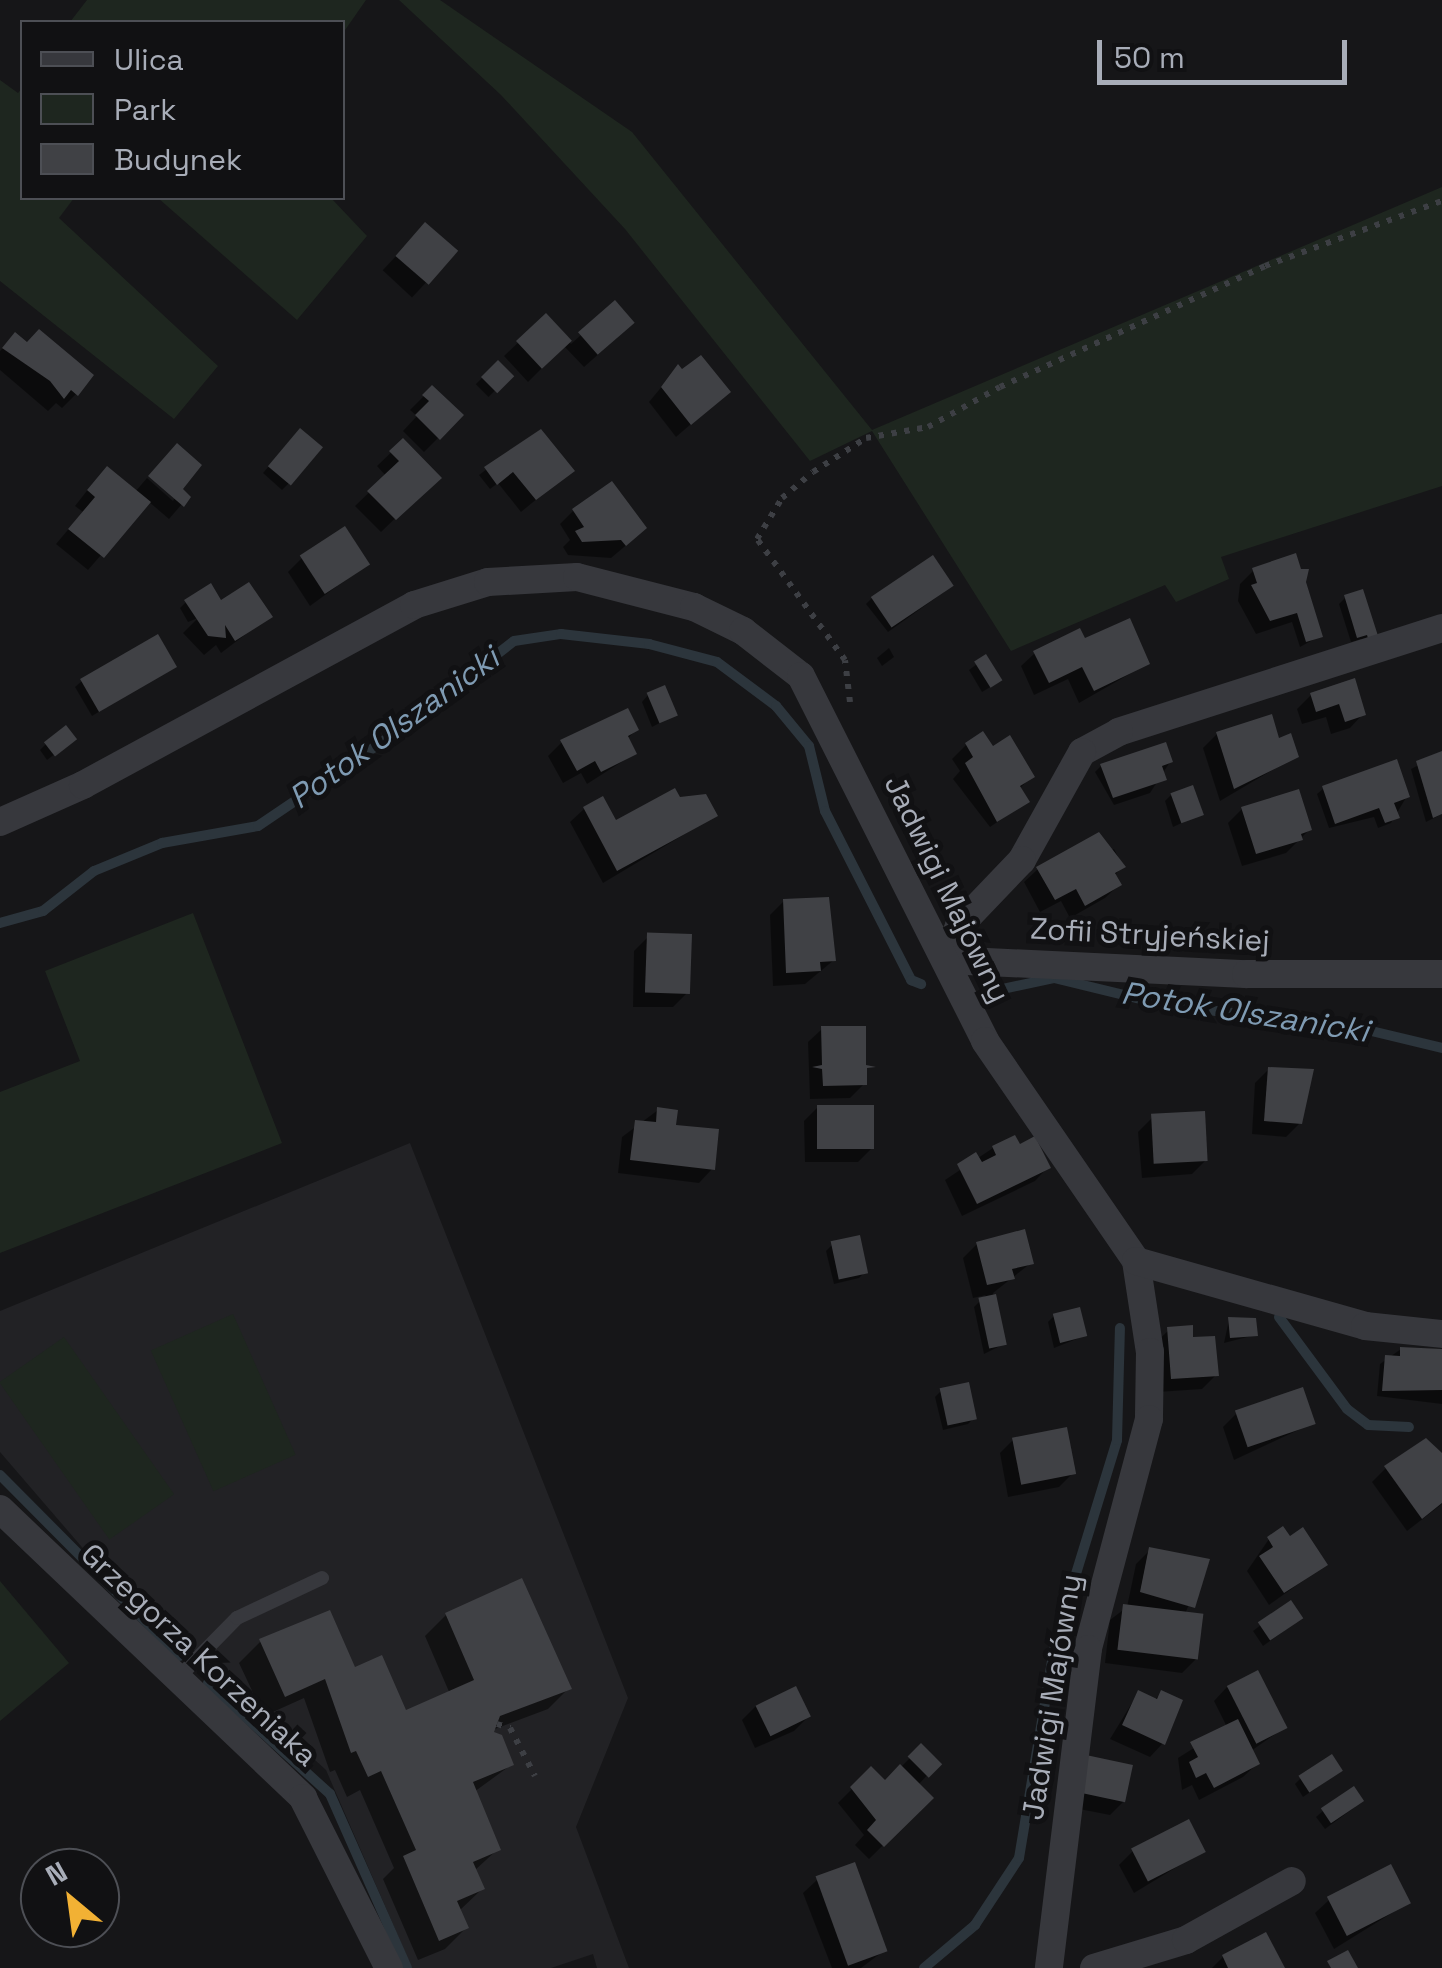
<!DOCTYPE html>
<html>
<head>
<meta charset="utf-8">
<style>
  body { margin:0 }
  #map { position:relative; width:1442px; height:1968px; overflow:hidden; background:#161618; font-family:"Space Grotesk",sans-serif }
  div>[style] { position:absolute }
  .built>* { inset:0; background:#222225 }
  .green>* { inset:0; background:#1e261f; transform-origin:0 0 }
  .shadow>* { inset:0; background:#0007; transform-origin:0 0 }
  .stream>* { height:10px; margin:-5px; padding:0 5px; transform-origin:5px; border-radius:5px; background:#2c353c }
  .building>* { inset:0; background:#404145; transform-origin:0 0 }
  .path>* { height:6px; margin-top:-3px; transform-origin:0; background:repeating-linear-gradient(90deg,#3d3f44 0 5px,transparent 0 13px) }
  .lane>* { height:14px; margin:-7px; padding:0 7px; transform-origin:7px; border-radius:7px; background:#37383d }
  .street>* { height:28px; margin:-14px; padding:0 14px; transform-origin:14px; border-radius:14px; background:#37383d }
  span { translate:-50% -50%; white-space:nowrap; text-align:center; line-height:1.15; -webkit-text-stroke:10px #111113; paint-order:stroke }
  .street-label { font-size:30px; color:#a8adb8 }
  .water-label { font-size:32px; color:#7f9bb3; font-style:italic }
  .legend { position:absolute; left:20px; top:20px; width:325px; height:180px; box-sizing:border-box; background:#111113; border:2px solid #4d4f55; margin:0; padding:12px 18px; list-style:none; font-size:30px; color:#a8adb8 }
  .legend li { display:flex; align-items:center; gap:20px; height:50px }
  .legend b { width:50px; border:2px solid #4d4f55 }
  .north { position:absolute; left:20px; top:1848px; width:100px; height:100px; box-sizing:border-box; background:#111113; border:2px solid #4d4f55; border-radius:50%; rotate:331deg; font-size:28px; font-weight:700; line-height:40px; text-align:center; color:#a8adb8 }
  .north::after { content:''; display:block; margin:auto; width:35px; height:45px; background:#f2b134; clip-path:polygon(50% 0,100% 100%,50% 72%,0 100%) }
  .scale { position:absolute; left:1097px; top:40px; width:250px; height:45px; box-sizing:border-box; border:5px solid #a8adb8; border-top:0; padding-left:12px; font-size:30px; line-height:35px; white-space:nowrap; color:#a8adb8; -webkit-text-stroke:8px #111113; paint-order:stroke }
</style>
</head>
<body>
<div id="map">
  <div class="built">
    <i style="clip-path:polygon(410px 1143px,628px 1698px,576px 1827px,629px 1968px,597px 1968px,593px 1954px,551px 1968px,412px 1968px,326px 1770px,87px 1553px,0 1452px,0 1311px)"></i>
  </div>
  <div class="green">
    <i style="clip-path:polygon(87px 0,366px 0,343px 33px,342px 22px,70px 22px)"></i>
    <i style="clip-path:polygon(399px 0,440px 0,632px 132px,872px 430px,1442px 187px,1442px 486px,1221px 557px,1229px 579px,1176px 602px,1165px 585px,1011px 651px,872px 431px,810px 461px,625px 229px,501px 95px)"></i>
    <i style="clip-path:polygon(0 80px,18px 93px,22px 88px,22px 198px,74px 198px,59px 218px,218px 366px,174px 419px,0 281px)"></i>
    <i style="clip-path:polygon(158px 198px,331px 198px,367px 236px,297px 320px)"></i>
    <i style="clip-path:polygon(193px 913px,282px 1143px,0 1253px,0 1092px,80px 1061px,45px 971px)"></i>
    <i style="left:233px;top:1314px;width:154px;height:90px;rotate:66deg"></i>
    <i style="left:64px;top:1337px;width:192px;height:79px;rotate:55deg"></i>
    <i style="clip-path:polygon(0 1581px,69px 1663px,0 1721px)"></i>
  </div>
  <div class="shadow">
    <i style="left:425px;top:225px;width:40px;height:62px;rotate:43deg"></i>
    <i style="clip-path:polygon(615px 304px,618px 337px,584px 367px,564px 346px,528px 382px,504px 356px,546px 316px,571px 344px)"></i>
    <i style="clip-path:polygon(15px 336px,76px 394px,62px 408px,56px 403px,48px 411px,0 370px,0 351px)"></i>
    <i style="left:497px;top:363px;width:18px;height:30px;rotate:45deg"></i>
    <i style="clip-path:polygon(678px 367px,728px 392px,676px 437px,649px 402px)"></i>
    <i style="clip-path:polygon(432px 388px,461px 415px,424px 452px,403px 431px,417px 416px,410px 410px)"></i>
    <i style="clip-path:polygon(294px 437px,288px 484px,282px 490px,263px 473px)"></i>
    <i style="clip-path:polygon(403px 441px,438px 477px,381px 532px,355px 506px,386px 476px,377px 466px)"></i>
    <i style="clip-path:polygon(500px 459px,572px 470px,521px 512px,498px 483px,490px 489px,479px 475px)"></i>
    <i style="clip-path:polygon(147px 478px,173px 501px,180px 489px,188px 497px,169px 519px,148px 501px,88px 570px,56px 544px,83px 512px,75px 506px,93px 483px,135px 492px)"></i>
    <i style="clip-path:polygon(573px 511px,630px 542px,611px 558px,568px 555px,563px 547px,570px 540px,560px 524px)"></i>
    <i style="clip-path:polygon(1295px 557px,1320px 636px,1300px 647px,1292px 622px,1256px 634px,1238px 601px,1240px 584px,1254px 570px)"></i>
    <i style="clip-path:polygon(302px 558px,367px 564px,310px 606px,288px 572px)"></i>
    <i style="clip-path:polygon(944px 592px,888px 632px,866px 604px,872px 598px)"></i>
    <i style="clip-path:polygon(1346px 597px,1376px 638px,1363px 646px,1361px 639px,1351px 642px,1339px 604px)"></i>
    <i style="clip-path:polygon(186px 602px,270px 616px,221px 653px,216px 645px,204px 655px,183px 633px,198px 618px,188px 622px,180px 608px)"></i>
    <i style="clip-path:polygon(1083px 642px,1147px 664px,1079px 703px,1068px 679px,1034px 695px,1021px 666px,1035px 653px)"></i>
    <i style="clip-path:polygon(889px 648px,894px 657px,882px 666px,877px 658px)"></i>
    <i style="clip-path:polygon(985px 658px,992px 686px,982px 692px,969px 670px)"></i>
    <i style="clip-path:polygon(174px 666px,92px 716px,75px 687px,82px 681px)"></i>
    <i style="clip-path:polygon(1354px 681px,1363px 714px,1350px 728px,1331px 734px,1326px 717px,1302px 724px,1297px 709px,1311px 695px)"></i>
    <i style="clip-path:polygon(648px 695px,675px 715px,652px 727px,642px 702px)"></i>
    <i style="clip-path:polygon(636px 730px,627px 739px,634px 754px,587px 784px,581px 773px,563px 783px,548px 756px,562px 742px)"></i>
    <i style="clip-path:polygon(1217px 734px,1278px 741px,1296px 756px,1220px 801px,1203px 748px)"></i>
    <i style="clip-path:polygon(46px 744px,68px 744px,47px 760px,40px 750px)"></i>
    <i style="clip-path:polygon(966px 745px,992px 749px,1032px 776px,1019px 789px,1027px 802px,990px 827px,953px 779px,960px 771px,952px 759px)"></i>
    <i style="clip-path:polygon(1442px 753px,1442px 814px,1426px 822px,1411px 769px)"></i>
    <i style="clip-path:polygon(1170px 762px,1150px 793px,1114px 805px,1095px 772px,1101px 766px)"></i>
    <i style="clip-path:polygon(1324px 788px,1407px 796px,1391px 823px,1378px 828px,1374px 817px,1329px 828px,1317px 794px)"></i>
    <i style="clip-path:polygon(1171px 795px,1201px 814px,1173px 827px,1165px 801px)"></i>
    <i style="clip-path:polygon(679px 800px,715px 816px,603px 883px,570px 822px,584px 809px,615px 824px)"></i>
    <i style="clip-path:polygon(1242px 809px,1310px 829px,1286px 853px,1242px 866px,1228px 823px)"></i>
    <i style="clip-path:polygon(1114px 849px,1123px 866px,1114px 876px,1119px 885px,1105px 898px,1070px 918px,1061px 901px,1040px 912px,1024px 882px,1038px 869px)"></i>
    <i style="clip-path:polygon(784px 901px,834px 960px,805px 984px,773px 986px,770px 915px)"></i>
    <i style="clip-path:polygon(648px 937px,687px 993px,673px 1007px,633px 1007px,634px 951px)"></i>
    <i style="clip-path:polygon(822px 1029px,864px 1084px,850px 1098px,810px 1099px,808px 1042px)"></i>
    <i style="clip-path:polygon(1269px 1069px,1300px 1123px,1286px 1137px,1252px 1134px,1255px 1083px)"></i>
    <i style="clip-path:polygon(818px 1107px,872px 1148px,858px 1162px,805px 1162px,804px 1121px)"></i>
    <i style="clip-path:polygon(658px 1110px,712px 1169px,699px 1183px,618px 1173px,622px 1137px)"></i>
    <i style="clip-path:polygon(1152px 1118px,1206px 1160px,1192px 1174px,1142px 1178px,1138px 1132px)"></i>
    <i style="clip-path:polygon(1019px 1147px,1048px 1167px,1035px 1181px,962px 1216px,945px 1180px,993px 1148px)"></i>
    <i style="clip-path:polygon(977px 1244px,1031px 1263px,993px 1293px,1004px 1344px,984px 1354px,974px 1307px,986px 1295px,973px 1298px,963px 1258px)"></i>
    <i style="clip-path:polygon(832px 1245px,865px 1272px,859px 1278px,834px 1284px,826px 1251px)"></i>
    <i style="clip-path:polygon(1054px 1316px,1084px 1336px,1054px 1348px,1048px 1322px)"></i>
    <i style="clip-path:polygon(1229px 1320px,1255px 1335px,1224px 1343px)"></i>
    <i style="clip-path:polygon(1169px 1330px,1191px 1340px,1216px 1375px,1202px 1389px,1158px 1392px,1155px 1343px)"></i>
    <i style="clip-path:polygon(1401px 1349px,1442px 1352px,1442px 1404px,1377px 1396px,1380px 1364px)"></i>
    <i style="clip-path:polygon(941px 1391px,974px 1418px,968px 1424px,943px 1430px,935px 1397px)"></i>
    <i style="clip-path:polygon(1237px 1413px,1313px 1423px,1234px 1460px,1223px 1427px)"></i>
    <i style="clip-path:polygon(1014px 1439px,1073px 1473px,1059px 1487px,1008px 1497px,1000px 1453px)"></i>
    <i style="clip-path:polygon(1442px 1456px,1442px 1504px,1407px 1531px,1372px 1482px,1386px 1468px)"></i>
    <i style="clip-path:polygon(1269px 1539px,1325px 1565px,1269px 1605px,1247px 1571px)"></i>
    <i style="clip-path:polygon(1150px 1550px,1207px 1561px,1185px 1614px,1196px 1659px,1182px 1673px,1105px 1663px,1110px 1620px,1127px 1607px,1136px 1564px)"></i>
    <i style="clip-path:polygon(1290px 1603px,1294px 1624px,1263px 1646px,1253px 1631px)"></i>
    <i style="clip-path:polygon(446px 1615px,569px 1688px,548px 1709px,487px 1732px,511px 1765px,474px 1792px,498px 1849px,474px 1871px,482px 1889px,459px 1911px,466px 1928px,445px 1949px,418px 1960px,383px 1879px,394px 1868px,360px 1790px,347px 1797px,335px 1770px,330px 1772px,304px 1698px,264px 1716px,239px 1663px,260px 1642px,353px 1671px,405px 1713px,450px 1694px,425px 1636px)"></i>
    <i style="clip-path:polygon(1227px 1687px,1284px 1728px,1251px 1751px,1257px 1764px,1243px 1777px,1199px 1800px,1192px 1785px,1182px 1790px,1178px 1758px,1227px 1727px,1214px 1701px)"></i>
    <i style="clip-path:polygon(795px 1689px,808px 1717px,794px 1731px,755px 1748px,742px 1720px,756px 1706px)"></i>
    <i style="clip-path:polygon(1138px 1693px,1154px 1700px,1162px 1693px,1163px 1743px,1150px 1757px,1110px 1739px)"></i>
    <i style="clip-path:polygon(921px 1747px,938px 1764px,918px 1785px,931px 1798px,869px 1859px,855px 1845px,864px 1835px,838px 1803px,871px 1770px,885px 1783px)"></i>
    <i style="clip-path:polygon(1087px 1757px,1124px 1801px,1110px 1815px,1069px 1807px)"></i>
    <i style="clip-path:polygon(1334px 1776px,1303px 1797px,1295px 1784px,1301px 1778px)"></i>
    <i style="clip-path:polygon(1355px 1807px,1325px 1829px,1316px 1817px,1323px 1811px)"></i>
    <i style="clip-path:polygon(1133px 1851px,1203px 1851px,1134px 1893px,1119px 1865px)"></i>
    <i style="clip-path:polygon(854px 1866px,885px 1950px,861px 1968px,832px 1968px,803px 1893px,817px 1880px)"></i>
    <i style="clip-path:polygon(1329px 1900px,1408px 1903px,1334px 1949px,1315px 1913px)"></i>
    <i style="clip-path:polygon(1223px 1957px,1282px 1968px,1212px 1968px)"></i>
  </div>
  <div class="stream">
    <i style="left:0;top:923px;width:45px;rotate:-15.6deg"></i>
    <i style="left:43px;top:911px;width:65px;rotate:-38.1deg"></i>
    <i style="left:94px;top:871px;width:74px;rotate:-22.4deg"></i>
    <i style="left:162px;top:843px;width:97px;rotate:-10deg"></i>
    <i style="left:258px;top:826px;width:173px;rotate:-34.1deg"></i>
    <i style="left:401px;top:729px;width:143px;rotate:-37.9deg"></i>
    <i style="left:514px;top:641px;width:48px;rotate:-8.5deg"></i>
    <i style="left:561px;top:634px;width:89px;rotate:6.5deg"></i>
    <i style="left:649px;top:644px;width:70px;rotate:14.8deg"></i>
    <i style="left:717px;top:662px;width:74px;rotate:36.7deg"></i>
    <i style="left:776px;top:706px;width:52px;rotate:50.5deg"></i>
    <i style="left:809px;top:746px;width:67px;rotate:76.2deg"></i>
    <i style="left:825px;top:811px;width:190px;rotate:63deg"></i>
    <i style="left:911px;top:980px;width:11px;rotate:22deg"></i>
    <i style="left:989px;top:992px;width:66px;rotate:-12.2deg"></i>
    <i style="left:1054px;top:978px;width:115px;rotate:13.6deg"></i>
    <i style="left:1166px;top:1005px;width:198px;rotate:6.9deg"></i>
    <i style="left:1363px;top:1029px;width:81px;rotate:13.5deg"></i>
    <i style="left:1279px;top:1317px;width:114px;rotate:53.5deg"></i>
    <i style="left:1347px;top:1409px;width:26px;rotate:37deg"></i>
    <i style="left:1368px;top:1425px;width:41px;rotate:2.8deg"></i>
    <i style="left:0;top:1475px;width:255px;rotate:45.2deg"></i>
    <i style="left:208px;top:1683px;width:165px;rotate:42.3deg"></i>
    <i style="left:330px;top:1794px;width:190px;rotate:66.1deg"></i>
    <i style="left:924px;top:1968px;width:67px;rotate:-40.1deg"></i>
    <i style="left:975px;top:1925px;width:80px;rotate:-56.7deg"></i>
    <i style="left:1019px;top:1858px;width:219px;rotate:-80.5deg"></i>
    <i style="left:1055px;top:1642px;width:211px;rotate:-72.9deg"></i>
    <i style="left:1117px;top:1440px;width:112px;rotate:-88.5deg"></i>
  </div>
  <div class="building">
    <i style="left:425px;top:222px;width:44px;height:45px;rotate:41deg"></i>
    <i style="left:615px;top:300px;width:30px;height:49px;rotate:49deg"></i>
    <i style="left:546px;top:313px;width:38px;height:41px;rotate:47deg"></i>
    <i style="clip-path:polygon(39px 329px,94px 375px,78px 396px,71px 390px,64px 399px,50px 381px,2px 348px,15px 332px,27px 342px)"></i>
    <i style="clip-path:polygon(701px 355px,731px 392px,691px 425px,661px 387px,678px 364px,682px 369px)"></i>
    <i style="left:498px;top:360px;width:23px;height:24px;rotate:45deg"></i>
    <i style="clip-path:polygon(432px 385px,464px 415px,440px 440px,415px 415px,429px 401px,422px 395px)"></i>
    <i style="left:300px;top:428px;width:30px;height:50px;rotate:40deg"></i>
    <i style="clip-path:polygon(541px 429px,575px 471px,536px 500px,513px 472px,497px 485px,484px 467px)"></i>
    <i style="clip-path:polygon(403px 438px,442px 478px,396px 520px,367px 491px,399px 461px,389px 451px)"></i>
    <i style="clip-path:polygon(177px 443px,202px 465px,183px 489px,191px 497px,184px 507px,148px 476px)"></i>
    <i style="clip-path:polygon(107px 466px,151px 502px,104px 558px,68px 529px,95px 497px,87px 490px)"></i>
    <i style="clip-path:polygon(612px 481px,647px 528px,626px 546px,621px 540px,582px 542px,575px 531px,584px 527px,572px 509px)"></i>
    <i style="left:345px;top:526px;width:46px;height:54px;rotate:57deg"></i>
    <i style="clip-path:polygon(1296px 553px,1301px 569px,1309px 569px,1306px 582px,1323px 637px,1306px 642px,1297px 613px,1270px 621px,1251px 585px,1257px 583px,1252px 568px)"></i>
    <i style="left:933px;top:555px;width:37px;height:75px;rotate:56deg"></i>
    <i style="clip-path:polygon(249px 582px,273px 617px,235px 641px,225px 625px,226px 638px,208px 636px,184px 600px,211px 583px,221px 600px)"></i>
    <i style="clip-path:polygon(1363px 589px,1379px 639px,1369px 642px,1367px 635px,1357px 638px,1344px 595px)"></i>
    <i style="clip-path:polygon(1130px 618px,1150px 664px,1094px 691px,1082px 667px,1049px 683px,1033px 651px,1080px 628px,1085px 638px)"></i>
    <i style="left:158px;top:634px;width:38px;height:90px;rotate:60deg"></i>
    <i style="left:986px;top:654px;width:31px;height:14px;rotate:58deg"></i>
    <i style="clip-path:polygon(1355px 678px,1366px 715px,1345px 722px,1339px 704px,1316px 712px,1310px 693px)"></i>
    <i style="left:665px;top:685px;width:33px;height:20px;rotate:67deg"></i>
    <i style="clip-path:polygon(628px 708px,639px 730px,628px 736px,637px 754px,601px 772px,595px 761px,577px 771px,560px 740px)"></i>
    <i style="clip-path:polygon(1272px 714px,1279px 738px,1291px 733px,1299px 757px,1234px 789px,1216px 732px)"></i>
    <i style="left:66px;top:725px;width:18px;height:28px;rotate:52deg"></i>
    <i style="clip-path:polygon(983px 731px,993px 746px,1010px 735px,1035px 777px,1020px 786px,1030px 802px,997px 822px,965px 763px,973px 757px,965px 743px)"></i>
    <i style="clip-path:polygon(1166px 742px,1173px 762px,1162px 766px,1167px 780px,1113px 798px,1100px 764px)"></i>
    <i style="clip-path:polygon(1442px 751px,1442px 814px,1433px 818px,1416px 761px)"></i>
    <i style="clip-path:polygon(1397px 759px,1410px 797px,1394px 803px,1400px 818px,1385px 823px,1379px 808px,1335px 824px,1322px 786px)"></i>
    <i style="left:1193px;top:785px;width:32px;height:24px;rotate:70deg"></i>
    <i style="clip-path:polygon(675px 788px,680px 797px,706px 794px,718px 816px,617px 871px,583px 807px,603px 796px,616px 820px)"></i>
    <i style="clip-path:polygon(1299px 789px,1312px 830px,1301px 834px,1303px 840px,1256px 854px,1241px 807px)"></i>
    <i style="clip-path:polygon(1099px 832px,1126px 867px,1115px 873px,1122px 885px,1085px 906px,1076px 889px,1055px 900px,1036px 867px)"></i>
    <i style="clip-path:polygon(829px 897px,836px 961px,820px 962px,821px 971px,786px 973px,783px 899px)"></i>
    <i style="left:692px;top:934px;width:60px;height:45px;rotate:92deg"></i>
    <i style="clip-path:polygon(821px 1026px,866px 1026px,866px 1065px,876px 1067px,867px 1068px,867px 1085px,823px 1086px,822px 1069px,812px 1067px,822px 1065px)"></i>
    <i style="clip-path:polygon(1268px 1067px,1314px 1069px,1302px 1124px,1264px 1121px)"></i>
    <i style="left:817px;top:1105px;width:57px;height:44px"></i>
    <i style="clip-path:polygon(657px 1107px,678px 1110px,676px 1125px,719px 1129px,715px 1170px,630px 1160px,635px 1120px,656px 1122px)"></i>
    <i style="left:1205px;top:1111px;width:50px;height:54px;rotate:87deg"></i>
    <i style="clip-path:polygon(1015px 1135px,1020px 1144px,1035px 1136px,1051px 1168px,977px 1204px,957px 1164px,976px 1152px,982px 1162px,996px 1155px,992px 1146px)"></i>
    <i style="clip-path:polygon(1025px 1229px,1034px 1264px,1012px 1269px,1015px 1279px,987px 1285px,976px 1242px)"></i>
    <i style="left:860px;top:1235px;width:39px;height:30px;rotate:78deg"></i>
    <i style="left:996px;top:1294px;width:52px;height:18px;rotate:78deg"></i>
    <i style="left:1080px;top:1307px;width:30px;height:28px;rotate:76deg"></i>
    <i style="clip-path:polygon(1228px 1317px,1256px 1318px,1258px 1336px,1230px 1338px)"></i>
    <i style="clip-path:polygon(1193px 1325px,1193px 1337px,1215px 1336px,1219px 1376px,1171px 1379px,1167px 1327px)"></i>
    <i style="clip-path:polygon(1400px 1347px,1442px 1349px,1442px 1390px,1382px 1391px,1385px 1355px,1400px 1356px)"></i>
    <i style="left:969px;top:1382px;width:38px;height:30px;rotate:78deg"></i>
    <i style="left:1303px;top:1387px;width:39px;height:72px;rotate:71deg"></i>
    <i style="left:1067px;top:1427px;width:48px;height:56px;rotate:79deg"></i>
    <i style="clip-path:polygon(1426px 1438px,1442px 1453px,1442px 1503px,1422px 1519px,1384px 1466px)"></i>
    <i style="clip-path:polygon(1283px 1526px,1290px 1536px,1303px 1527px,1328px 1565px,1284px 1593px,1259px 1556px,1273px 1547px,1267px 1537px)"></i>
    <i style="clip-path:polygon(1149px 1547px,1210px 1559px,1195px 1608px,1140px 1592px)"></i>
    <i style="clip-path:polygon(522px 1578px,572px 1689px,500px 1716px,494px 1732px,502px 1735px,514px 1765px,473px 1782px,501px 1850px,473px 1862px,485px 1889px,457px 1901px,469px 1928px,439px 1941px,403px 1856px,416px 1850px,381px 1771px,368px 1777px,356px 1751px,351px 1753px,325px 1679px,285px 1697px,259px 1639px,330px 1610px,355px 1667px,382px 1655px,406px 1710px,474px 1680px,445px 1613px)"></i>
    <i style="left:1291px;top:1600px;width:22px;height:40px;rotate:56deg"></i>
    <i style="left:1123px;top:1604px;width:81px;height:46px;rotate:7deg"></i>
    <i style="left:1258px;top:1670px;width:65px;height:35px;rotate:63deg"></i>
    <i style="left:796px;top:1686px;width:34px;height:45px;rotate:64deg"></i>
    <i style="clip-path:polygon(1138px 1690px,1157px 1699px,1161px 1690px,1183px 1700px,1165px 1745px,1122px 1725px)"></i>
    <i style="clip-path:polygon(1238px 1719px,1260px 1764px,1214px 1788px,1206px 1773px,1196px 1778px,1189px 1762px,1198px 1757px,1190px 1742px)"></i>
    <i style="left:921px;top:1743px;width:30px;height:19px;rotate:45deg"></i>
    <i style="left:1332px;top:1754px;width:20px;height:40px;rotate:57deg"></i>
    <i style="left:1086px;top:1755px;width:48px;height:38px;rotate:12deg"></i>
    <i style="clip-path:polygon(900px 1764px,934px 1798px,884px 1847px,867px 1830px,876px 1820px,850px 1787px,871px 1766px,885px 1780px)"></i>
    <i style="left:1354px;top:1786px;width:18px;height:40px;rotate:56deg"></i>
    <i style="left:1189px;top:1819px;width:37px;height:65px;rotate:63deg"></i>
    <i style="left:855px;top:1862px;width:95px;height:42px;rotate:70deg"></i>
    <i style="left:1391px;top:1864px;width:44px;height:72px;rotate:63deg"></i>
    <i style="clip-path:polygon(1266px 1932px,1285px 1968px,1228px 1968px,1222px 1955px)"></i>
    <i style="clip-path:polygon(1348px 1950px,1358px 1968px,1331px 1968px,1327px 1961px)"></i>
  </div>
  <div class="path">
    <i style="left:850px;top:702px;width:42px;rotate:-96.8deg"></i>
    <i style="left:845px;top:660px;width:150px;rotate:-126deg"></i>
    <i style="left:757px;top:539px;width:48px;rotate:-58.6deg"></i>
    <i style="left:782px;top:498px;width:40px;rotate:-40deg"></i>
    <i style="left:813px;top:472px;width:63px;rotate:-32.7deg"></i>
    <i style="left:866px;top:438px;width:63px;rotate:-10.1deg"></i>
    <i style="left:928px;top:427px;width:82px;rotate:-29.1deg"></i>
    <i style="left:1000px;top:387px;width:291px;rotate:-24.5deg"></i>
    <i style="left:1265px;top:266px;width:189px;rotate:-20.2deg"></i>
    <i style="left:497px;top:1724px;width:14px;rotate:17deg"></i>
    <i style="left:510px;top:1728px;width:54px;rotate:62.5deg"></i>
  </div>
  <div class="lane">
    <i style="left:177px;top:1679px;width:86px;rotate:-45.5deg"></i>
    <i style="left:237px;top:1618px;width:94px;rotate:-25.2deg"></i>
  </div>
  <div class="street">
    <i style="left:1442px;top:628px;width:339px;rotate:162.2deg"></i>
    <i style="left:1119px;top:732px;width:42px;rotate:151.6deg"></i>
    <i style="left:1082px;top:752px;width:124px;rotate:119.1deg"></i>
    <i style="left:1022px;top:860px;width:91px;rotate:133.7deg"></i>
    <i style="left:959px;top:926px;width:36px;rotate:111deg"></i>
    <i style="left:946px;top:960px;width:300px;rotate:2.7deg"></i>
    <i style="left:1246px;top:974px;width:196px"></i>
    <i style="left:0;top:822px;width:91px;rotate:-24deg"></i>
    <i style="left:83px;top:785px;width:377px;rotate:-28.5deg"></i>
    <i style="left:414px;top:605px;width:77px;rotate:-17.3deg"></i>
    <i style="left:488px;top:582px;width:89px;rotate:-3.2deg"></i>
    <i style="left:577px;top:577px;width:121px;rotate:14.4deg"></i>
    <i style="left:694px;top:607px;width:55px;rotate:26.1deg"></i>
    <i style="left:743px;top:631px;width:73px;rotate:37.8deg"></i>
    <i style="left:801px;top:676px;width:409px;rotate:63.2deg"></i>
    <i style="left:985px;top:1041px;width:267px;rotate:55.5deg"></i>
    <i style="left:1136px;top:1261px;width:92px;rotate:81.3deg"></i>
    <i style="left:1150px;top:1352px;width:67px;rotate:90.9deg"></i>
    <i style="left:1149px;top:1419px;width:238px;rotate:104.9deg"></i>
    <i style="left:1088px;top:1649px;width:321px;rotate:97deg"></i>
    <i style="left:1136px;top:1261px;width:238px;rotate:15.8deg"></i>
    <i style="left:1365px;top:1326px;width:77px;rotate:5.9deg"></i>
    <i style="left:0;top:1509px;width:419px;rotate:43.6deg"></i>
    <i style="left:303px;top:1798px;width:191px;rotate:63.2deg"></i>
    <i style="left:1094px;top:1968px;width:96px;rotate:-16.9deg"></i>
    <i style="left:1186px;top:1940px;width:121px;rotate:-29.1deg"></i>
  </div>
  <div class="street-label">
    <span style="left:947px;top:889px;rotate:64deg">Jadwigi Majówny</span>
    <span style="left:1150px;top:935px;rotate:3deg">Zofii Stryjeńskiej</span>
    <span style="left:199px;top:1655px;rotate:43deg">Grzegorza Korzeniaka</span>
    <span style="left:1052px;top:1697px;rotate:-81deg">Jadwigi Majówny</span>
  </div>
  <div class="water-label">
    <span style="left:394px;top:728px;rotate:-36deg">Potok Olszanicki</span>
    <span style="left:1245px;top:1012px;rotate:9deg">Potok Olszanicki</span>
  </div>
  <ul class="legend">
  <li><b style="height:12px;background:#37383d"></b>Ulica</li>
  <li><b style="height:28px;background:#1e261f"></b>Park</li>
  <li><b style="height:28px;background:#404145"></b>Budynek</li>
  </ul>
  <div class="north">N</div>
  <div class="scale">50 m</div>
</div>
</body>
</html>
